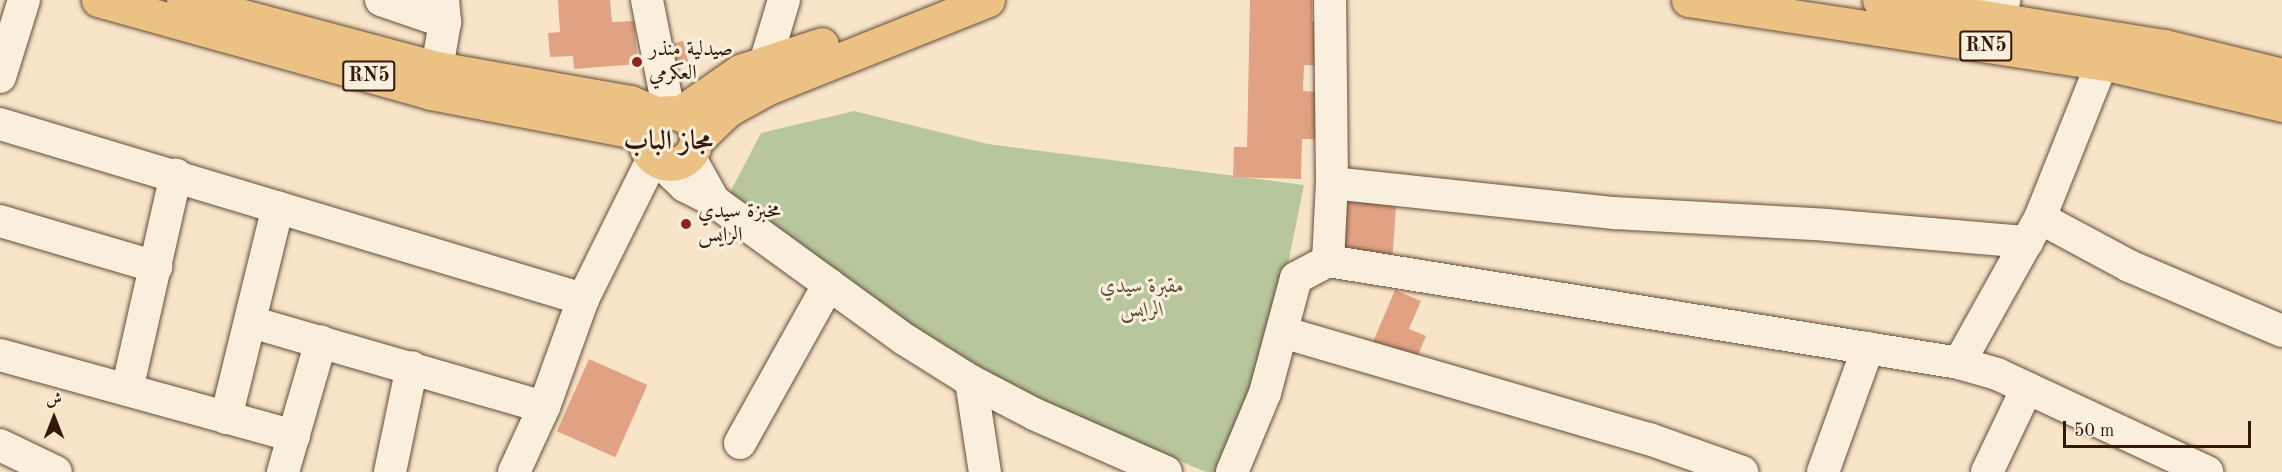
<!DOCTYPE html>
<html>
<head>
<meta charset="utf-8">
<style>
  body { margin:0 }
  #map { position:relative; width:2282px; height:472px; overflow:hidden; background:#f8e5c9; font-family:"Old Standard TT",Amiri,serif }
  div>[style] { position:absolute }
  .green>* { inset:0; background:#b7c69c }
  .building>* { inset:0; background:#e0a283; transform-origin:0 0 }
  .roads { filter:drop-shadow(0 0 2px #664c38) drop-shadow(0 0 2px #664c38) }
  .minor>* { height:32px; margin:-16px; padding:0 16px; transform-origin:16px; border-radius:16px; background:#faeedc }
  .major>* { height:33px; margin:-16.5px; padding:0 16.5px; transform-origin:16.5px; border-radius:16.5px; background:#ecc284 }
  .major>.ring { margin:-16.5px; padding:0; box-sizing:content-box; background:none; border:33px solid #ecc284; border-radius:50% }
  .dots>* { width:16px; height:16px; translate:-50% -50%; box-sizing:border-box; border:3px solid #faeedc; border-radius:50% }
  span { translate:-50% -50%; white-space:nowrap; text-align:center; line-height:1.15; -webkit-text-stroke:6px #faeedc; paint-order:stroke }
  .shield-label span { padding:2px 4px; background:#faeedc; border:2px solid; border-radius:4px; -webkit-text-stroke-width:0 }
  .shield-label { font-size:20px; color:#351908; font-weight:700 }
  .poi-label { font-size:21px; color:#351908 }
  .left { translate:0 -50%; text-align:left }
  .park-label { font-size:21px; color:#5c4d34; font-style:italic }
  .district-label { font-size:27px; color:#351908; font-weight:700 }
  .north { position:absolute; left:24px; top:388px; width:60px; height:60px; -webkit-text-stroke:4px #faeedc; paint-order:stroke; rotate:0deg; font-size:16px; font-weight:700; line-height:24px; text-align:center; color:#351908 }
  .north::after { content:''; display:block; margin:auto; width:21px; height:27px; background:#351908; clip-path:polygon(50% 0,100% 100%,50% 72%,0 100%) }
  .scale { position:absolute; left:2063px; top:421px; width:188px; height:27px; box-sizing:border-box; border:3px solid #351908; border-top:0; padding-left:8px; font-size:18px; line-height:21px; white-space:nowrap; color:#351908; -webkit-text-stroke:4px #faeedc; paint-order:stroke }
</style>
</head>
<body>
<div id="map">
  <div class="green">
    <i style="clip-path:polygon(854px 111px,988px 144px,1304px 185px,1263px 387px,1225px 472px,1206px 472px,970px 372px,725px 202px,761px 133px)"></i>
  </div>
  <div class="building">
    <i style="clip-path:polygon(558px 0,610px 0,612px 22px,634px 21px,638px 64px,574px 69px,573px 56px,550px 57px,548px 33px,560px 32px)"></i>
    <i style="clip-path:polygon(1250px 0,1312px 0,1312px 22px,1326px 22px,1325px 66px,1304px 65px,1303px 91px,1320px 92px,1319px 139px,1302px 139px,1301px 179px,1233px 177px,1234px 147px,1247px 147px)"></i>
    <i style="left:683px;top:41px;width:21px;height:20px;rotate:76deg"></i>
    <i style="left:1348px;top:191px;width:49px;height:67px;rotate:4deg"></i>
    <i style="clip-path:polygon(1395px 290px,1421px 301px,1409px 329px,1426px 336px,1413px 367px,1370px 349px)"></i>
    <i style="left:589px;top:359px;width:64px;height:79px;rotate:24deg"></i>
  </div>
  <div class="roads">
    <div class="minor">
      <i style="left:381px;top:0;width:68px;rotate:19deg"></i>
      <i style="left:647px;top:0;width:114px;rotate:78.9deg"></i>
      <i style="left:1972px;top:13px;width:35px;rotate:-22deg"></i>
      <i style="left:765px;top:63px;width:66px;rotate:-73.2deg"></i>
      <i style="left:437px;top:68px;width:47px;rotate:-80.1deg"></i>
      <i style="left:445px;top:22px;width:22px;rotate:-95deg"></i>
      <i style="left:0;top:77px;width:81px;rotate:-72.7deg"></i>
      <i style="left:0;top:124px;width:609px;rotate:16.71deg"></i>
      <i style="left:660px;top:162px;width:35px;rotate:44deg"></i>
      <i style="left:685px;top:186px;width:33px;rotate:27deg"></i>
      <i style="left:714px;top:201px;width:51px;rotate:-119.1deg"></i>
      <i style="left:1332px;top:183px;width:284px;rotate:6.1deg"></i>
      <i style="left:1614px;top:213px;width:213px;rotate:3.2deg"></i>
      <i style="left:1827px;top:225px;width:201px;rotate:4.9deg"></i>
      <i style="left:714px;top:201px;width:235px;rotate:36deg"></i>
      <i style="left:904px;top:339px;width:79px;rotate:32.1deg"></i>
      <i style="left:971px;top:381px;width:71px;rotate:27.6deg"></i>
      <i style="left:1034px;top:414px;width:144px;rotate:23.7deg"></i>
      <i style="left:2040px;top:218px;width:101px;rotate:28.3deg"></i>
      <i style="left:2129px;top:266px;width:166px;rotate:23deg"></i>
      <i style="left:0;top:221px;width:163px;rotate:16.4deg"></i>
      <i style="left:1328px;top:261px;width:78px;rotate:-87.1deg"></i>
      <i style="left:1332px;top:183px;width:183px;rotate:-90.6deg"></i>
      <i style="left:251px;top:322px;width:305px;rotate:16.2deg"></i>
      <i style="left:1282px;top:332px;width:382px;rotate:16.3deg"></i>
      <i style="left:1649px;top:439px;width:99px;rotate:19.5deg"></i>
      <i style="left:0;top:355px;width:305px;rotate:15.4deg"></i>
      <i style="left:1959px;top:363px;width:166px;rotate:-60.8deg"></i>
      <i style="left:2040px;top:218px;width:167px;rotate:-68.2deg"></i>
      <i style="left:971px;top:381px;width:92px;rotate:81.3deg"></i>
      <i style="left:127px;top:390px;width:221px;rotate:-77.2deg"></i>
      <i style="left:226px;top:418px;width:217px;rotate:-76.2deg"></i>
      <i style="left:740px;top:443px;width:182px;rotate:-60.8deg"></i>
      <i style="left:0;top:445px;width:62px;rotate:25.7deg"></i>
      <i style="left:283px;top:472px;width:136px;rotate:-73.8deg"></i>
      <i style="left:390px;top:472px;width:107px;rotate:-78.2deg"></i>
      <i style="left:514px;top:472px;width:72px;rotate:-65.2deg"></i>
      <i style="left:544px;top:407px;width:115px;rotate:-70.1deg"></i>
      <i style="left:583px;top:299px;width:157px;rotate:-63.6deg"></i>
      <i style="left:1232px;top:472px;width:86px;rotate:-67.3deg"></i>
      <i style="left:1265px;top:393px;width:119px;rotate:-74.9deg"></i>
      <i style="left:1296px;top:278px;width:36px;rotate:-28deg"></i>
      <i style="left:1328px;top:261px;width:639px;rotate:9.18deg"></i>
      <i style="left:1959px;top:363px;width:40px;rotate:16deg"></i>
      <i style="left:1997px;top:374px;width:232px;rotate:25deg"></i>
      <i style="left:1823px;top:472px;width:132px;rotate:-70.1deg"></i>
      <i style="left:1987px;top:472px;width:93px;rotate:-64.5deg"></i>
    </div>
    <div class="major">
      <i style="left:98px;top:0;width:345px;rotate:15.6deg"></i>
      <i style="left:430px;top:93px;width:219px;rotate:10.8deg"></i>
      <i style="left:183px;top:0;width:263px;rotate:15deg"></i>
      <i style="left:437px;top:68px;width:196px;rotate:10deg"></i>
      <i style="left:630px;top:102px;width:34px;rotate:23deg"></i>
      <i style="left:1688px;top:0;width:419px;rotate:8.7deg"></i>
      <i style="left:2102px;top:63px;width:185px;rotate:13.1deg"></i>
      <i style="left:1879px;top:0;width:289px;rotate:9.2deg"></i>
      <i style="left:2164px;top:46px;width:122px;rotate:13.8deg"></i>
      <i class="ring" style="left:644px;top:112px;width:19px;height:19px"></i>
      <i style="left:678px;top:114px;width:75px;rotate:-34.7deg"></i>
      <i style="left:740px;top:71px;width:86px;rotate:-18.2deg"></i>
      <i style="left:696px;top:141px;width:45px;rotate:-44.1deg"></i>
      <i style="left:728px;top:110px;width:43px;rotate:-28.9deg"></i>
      <i style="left:766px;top:89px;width:239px;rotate:-21.8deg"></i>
    </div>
  </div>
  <div class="dots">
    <i style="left:637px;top:62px;background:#8f2418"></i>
    <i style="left:686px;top:224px;background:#8f2418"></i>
  </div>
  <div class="shield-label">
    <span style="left:1986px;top:46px">RN5</span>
    <span style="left:369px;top:76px">RN5</span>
  </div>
  <div class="poi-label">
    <span class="left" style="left:649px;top:62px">صيدلية منذر<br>العكرمي</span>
    <span class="left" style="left:698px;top:224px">مخبزة سيدي<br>الرايس</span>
  </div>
  <div class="park-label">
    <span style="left:1142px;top:299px">مقبرة سيدي<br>الرايس</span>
  </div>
  <div class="district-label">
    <span style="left:668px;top:142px">مجاز الباب</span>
  </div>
  <div class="north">ش</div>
  <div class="scale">50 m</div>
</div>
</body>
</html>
